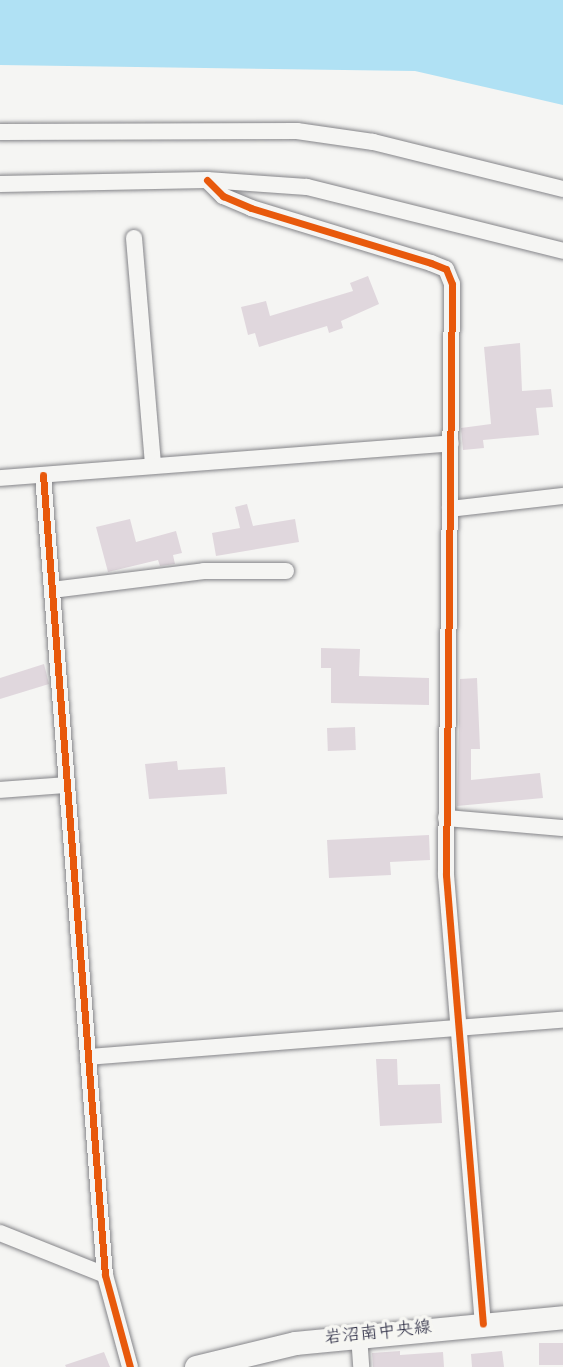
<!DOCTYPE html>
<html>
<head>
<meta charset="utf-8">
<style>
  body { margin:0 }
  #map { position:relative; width:563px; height:1367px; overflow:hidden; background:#f5f5f3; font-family:Kalam,"Klee One",sans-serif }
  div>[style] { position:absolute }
  .water>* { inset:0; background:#b0e1f4 }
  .building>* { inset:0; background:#e0d7dd; transform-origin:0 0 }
  .roads { filter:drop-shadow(0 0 2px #858589) drop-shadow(0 0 2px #858589) }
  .street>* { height:16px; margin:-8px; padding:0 8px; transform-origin:8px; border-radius:8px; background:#f5f5f3 }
  .secondary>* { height:23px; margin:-11.5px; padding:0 11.5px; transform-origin:11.5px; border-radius:11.5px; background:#f5f5f3 }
  .cycleway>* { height:7px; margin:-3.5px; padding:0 3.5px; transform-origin:3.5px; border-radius:3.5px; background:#e8590c }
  span { translate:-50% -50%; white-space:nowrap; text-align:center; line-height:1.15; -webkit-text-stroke:7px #f6f6f2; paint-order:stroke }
  .street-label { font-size:18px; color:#22223b }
</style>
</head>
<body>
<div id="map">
  <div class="water">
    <i style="clip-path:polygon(0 0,563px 0,563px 105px,415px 71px,0 65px)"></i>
  </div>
  <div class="building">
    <i style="clip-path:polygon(368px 276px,379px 304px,341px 321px,343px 328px,329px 333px,327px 326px,259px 347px,255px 333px,248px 335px,241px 307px,266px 301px,270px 316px,353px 291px,350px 283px)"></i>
    <i style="clip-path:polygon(520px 343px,522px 391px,551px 389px,553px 407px,536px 408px,539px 435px,483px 440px,484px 448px,463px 450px,461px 428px,491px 424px,484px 347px)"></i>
    <i style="clip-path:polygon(247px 504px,253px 526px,295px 519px,299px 542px,216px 556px,212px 533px,240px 528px,235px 507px)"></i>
    <i style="clip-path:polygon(130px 519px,136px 542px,176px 531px,182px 553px,173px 555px,175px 564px,160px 566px,158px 560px,108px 572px,96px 527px)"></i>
    <i style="clip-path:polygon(321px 648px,360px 649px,359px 676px,429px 678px,429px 705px,331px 703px,331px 668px,321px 668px)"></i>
    <i style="clip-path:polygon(44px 664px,49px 684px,0 699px,0 678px)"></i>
    <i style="clip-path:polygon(477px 678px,480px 749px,471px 749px,471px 780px,540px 773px,543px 798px,457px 806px,460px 679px)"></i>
    <i style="left:355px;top:727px;width:23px;height:28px;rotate:88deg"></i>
    <i style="clip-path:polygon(177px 761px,178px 770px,225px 767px,227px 794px,149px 799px,145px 764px)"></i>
    <i style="clip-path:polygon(429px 835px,430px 860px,390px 862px,391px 875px,329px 878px,327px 840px)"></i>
    <i style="clip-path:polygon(376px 1059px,397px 1059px,398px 1085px,440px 1084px,442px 1123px,380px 1126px)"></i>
    <i style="left:563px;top:1343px;width:22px;height:24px;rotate:90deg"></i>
    <i style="clip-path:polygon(400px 1351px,400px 1355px,443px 1352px,444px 1367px,373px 1367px,372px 1353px)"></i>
    <i style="clip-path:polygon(502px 1351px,504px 1367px,472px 1367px,471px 1354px)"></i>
    <i style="clip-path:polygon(104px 1352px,110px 1367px,66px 1367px,65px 1365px)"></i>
  </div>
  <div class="roads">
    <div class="street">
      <i style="left:0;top:132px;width:297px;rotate:-0.2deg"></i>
      <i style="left:297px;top:131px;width:77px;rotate:8.2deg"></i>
      <i style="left:373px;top:142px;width:196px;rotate:13.9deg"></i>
      <i style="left:207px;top:180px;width:23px;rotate:45deg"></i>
      <i style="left:223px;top:196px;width:30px;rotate:23deg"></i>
      <i style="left:251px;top:208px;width:188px;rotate:17deg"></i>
      <i style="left:431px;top:263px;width:16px;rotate:22deg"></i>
      <i style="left:446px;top:269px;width:16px;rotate:68deg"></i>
      <i style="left:452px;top:284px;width:591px;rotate:90.58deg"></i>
      <i style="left:446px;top:875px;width:450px;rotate:85.3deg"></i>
      <i style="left:0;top:184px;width:207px;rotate:-1.1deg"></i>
      <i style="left:207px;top:180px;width:100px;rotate:4deg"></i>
      <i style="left:307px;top:187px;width:264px;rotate:14deg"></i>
      <i style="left:134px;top:238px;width:227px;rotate:85.2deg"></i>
      <i style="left:43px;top:475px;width:802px;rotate:85.57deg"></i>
      <i style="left:105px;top:1275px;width:95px;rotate:74.8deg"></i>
      <i style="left:0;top:478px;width:452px;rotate:-4.4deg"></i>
      <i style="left:450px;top:509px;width:114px;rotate:-6.6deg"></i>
      <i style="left:52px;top:590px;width:153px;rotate:-7.1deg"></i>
      <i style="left:204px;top:571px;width:82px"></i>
      <i style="left:0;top:790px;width:67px;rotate:-4.3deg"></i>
      <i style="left:446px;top:818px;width:117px;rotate:4.9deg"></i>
      <i style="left:88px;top:1057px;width:476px;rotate:-4.5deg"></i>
      <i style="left:0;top:1233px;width:113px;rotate:21.8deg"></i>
      <i style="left:359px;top:1335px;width:32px;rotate:86deg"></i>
    </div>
    <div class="secondary">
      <i style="left:196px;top:1367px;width:102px;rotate:-13.6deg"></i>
      <i style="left:295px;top:1343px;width:269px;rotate:-5.5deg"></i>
    </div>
  </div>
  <div class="cycleway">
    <i style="left:207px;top:180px;width:23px;rotate:45deg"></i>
    <i style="left:223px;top:196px;width:30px;rotate:23deg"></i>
    <i style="left:251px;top:208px;width:188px;rotate:17deg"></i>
    <i style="left:431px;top:263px;width:16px;rotate:22deg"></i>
    <i style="left:446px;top:269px;width:16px;rotate:68deg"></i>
    <i style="left:452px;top:284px;width:591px;rotate:90.58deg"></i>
    <i style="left:446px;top:875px;width:450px;rotate:85.3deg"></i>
    <i style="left:43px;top:475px;width:802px;rotate:85.57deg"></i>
    <i style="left:105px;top:1275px;width:95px;rotate:74.8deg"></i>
  </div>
  <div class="street-label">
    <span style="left:378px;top:1334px;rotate:-6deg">岩沼南中央線</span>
  </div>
</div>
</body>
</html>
